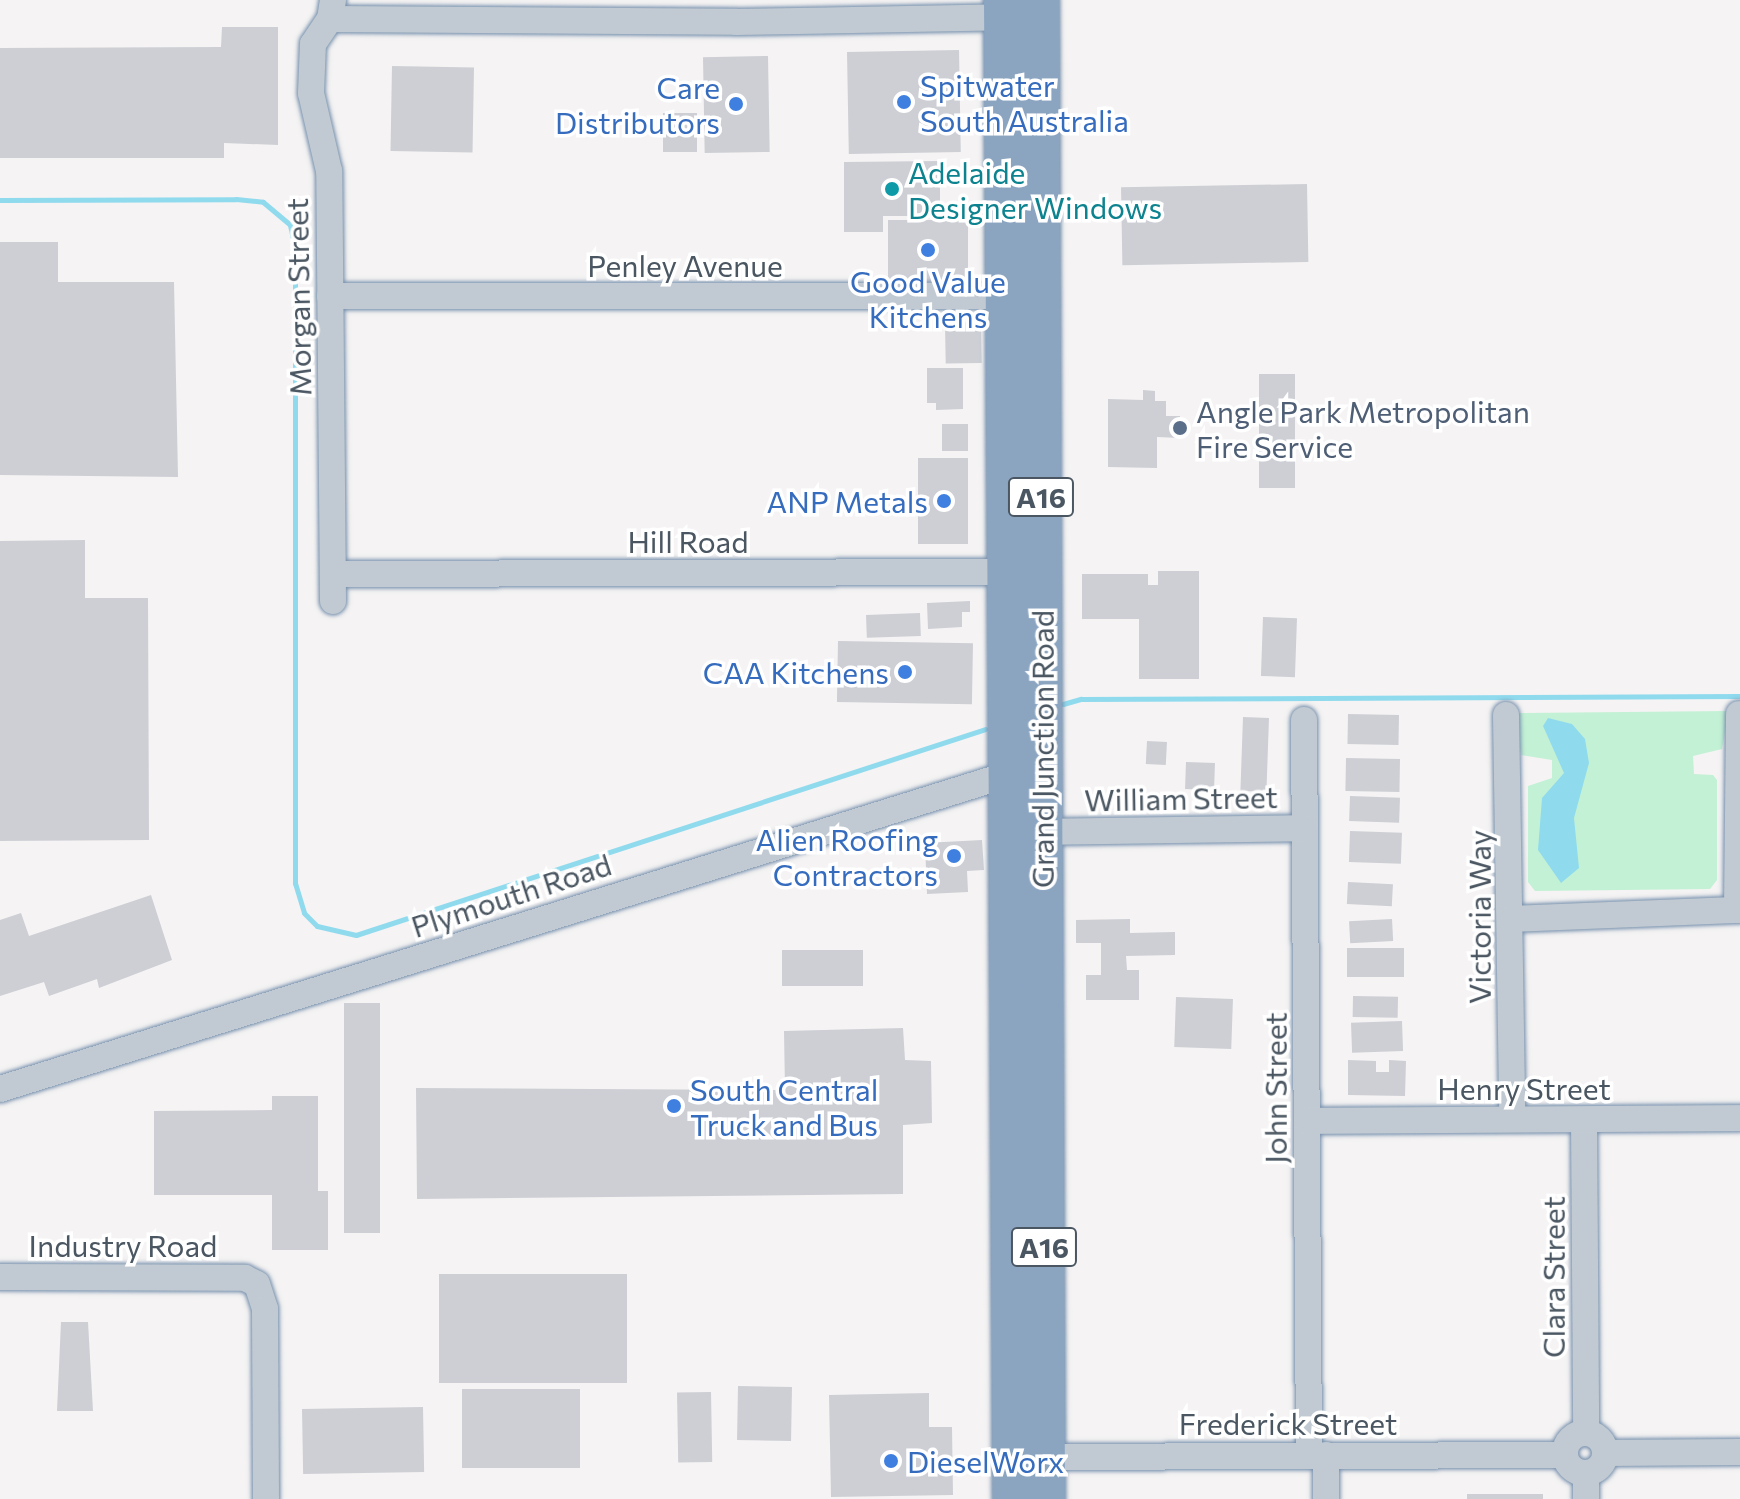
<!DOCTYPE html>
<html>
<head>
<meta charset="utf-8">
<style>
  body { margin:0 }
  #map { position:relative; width:1740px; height:1499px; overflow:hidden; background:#f5f3f3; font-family:Commissioner,sans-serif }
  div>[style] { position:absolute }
  .green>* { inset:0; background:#c3f1d5 }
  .water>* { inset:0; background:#90daee }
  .stream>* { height:5px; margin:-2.5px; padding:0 2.5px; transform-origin:2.5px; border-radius:2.5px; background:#90daee }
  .building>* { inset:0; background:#cdcfd5; transform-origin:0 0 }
  .roads { filter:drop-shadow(0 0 2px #7690ad) drop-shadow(0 0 2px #7690ad) }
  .minor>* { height:26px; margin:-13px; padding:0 13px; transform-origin:13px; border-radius:13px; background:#c1cad2 }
  .minor>.ring { margin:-13px; padding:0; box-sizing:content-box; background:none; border:26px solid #c1cad2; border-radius:50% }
  .highway>* { height:40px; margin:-20px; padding:0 20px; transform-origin:20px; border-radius:20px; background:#8ba5c1 }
  .dots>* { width:22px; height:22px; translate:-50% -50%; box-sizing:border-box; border:4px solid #fff; border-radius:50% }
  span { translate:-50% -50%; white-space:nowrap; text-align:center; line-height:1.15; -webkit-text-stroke:7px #fff; paint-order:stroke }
  .shield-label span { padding:2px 6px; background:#fff; border:2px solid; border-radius:6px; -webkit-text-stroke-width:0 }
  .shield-label { font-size:28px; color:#4a5661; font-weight:700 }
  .shop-label { font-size:30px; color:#366cbe }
  .left { translate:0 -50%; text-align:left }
  .right { translate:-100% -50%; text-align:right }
  .culture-label { font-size:30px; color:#0d838f }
  .street-label { font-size:30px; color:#4a5661 }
  .service-label { font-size:30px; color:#4e5e75 }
</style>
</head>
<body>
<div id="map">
  <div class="green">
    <i style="clip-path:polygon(1729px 711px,1722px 749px,1693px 756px,1694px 774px,1713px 775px,1717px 780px,1717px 880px,1710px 889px,1535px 891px,1528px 882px,1528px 786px,1552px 778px,1552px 760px,1521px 755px,1515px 713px)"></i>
  </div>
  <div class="water">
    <i style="clip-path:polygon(1548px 718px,1572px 724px,1585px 739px,1589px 763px,1574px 818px,1579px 868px,1561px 883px,1538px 850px,1542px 798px,1564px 773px,1543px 726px)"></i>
  </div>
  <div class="stream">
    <i style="left:0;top:200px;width:236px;rotate:-0.2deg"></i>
    <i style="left:236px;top:199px;width:27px;rotate:6deg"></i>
    <i style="left:263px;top:202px;width:35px;rotate:40deg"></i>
    <i style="left:290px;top:225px;width:24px;rotate:78deg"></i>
    <i style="left:295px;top:248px;width:635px;rotate:90deg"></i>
    <i style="left:295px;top:883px;width:31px;rotate:73deg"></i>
    <i style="left:304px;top:913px;width:18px;rotate:45deg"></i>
    <i style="left:317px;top:926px;width:40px;rotate:13deg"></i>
    <i style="left:356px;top:935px;width:662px;rotate:-18.13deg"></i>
    <i style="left:1063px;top:704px;width:19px;rotate:-16deg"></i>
    <i style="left:1081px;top:699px;width:659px;rotate:-0.26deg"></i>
  </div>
  <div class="building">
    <i style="clip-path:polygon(222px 27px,278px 27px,278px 145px,224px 143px,224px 158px,0 158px,0 48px,221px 47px)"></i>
    <i style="left:959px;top:50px;width:102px;height:112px;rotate:89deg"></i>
    <i style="left:768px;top:56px;width:96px;height:65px;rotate:89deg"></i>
    <i style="left:392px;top:66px;width:82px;height:85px;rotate:1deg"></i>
    <i style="left:663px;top:113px;width:34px;height:39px"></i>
    <i style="clip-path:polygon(940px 161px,940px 216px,883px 216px,883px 232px,844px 232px,844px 162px)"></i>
    <i style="left:1307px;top:184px;width:78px;height:186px;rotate:89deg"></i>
    <i style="left:888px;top:220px;width:80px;height:62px"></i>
    <i style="clip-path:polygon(0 242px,58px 242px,58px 282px,174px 282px,178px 477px,0 475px)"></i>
    <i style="left:981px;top:322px;width:41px;height:36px;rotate:89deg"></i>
    <i style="clip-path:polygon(927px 368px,963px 368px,963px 409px,936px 410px,936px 403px,927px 403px)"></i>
    <i style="left:1259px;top:374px;width:36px;height:114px"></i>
    <i style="clip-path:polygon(1143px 390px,1155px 391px,1155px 401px,1166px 401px,1166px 416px,1180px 416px,1180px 438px,1157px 437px,1157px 468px,1108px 467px,1108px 399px,1143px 400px)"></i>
    <i style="left:968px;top:424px;width:27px;height:26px;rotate:90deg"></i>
    <i style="left:918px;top:458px;width:50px;height:86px"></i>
    <i style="clip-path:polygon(85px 540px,85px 598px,148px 598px,149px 840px,0 841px,0 541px)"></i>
    <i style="clip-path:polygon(1158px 571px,1199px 571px,1199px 679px,1139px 679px,1139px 619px,1082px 619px,1082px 574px,1148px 574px,1148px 585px,1158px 585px)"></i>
    <i style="clip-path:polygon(970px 601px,970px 612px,962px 612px,962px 627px,928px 629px,927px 603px)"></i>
    <i style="left:920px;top:613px;width:23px;height:54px;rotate:88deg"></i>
    <i style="left:1263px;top:617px;width:34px;height:59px;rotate:2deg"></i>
    <i style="left:838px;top:641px;width:135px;height:61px;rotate:1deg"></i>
    <i style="left:1348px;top:714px;width:51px;height:30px;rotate:1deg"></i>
    <i style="left:1243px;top:717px;width:26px;height:74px;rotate:2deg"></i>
    <i style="left:1147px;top:741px;width:20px;height:23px;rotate:3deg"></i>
    <i style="left:1346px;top:758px;width:54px;height:33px;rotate:1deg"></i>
    <i style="left:1186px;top:762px;width:29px;height:27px;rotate:2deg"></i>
    <i style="left:1350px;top:796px;width:50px;height:25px;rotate:2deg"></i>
    <i style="left:1350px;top:831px;width:52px;height:31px;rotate:2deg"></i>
    <i style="clip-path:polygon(982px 840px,984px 870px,967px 871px,968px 892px,927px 894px,925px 843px)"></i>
    <i style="left:1348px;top:882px;width:45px;height:22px;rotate:3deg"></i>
    <i style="clip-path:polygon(151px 895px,172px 960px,99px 988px,97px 979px,49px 996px,44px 982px,0 996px,0 920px,21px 913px,29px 936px)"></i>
    <i style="clip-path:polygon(1130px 919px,1130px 933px,1175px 932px,1175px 955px,1126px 956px,1127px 970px,1139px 970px,1139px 1000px,1086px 1000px,1086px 975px,1101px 975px,1101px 943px,1076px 943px,1076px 920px)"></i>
    <i style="left:1392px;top:919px;width:22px;height:43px;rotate:87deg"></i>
    <i style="left:1347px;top:948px;width:57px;height:29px"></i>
    <i style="left:782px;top:950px;width:81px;height:36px"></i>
    <i style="left:1353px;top:996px;width:45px;height:21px;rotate:1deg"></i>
    <i style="left:1176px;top:997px;width:57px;height:50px;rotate:2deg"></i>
    <i style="left:380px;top:1003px;width:230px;height:36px;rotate:90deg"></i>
    <i style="left:1402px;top:1021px;width:30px;height:51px;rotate:88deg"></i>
    <i style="clip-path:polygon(903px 1028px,905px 1060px,931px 1061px,932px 1123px,903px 1125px,903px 1194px,417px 1199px,416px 1088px,785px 1090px,784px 1031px)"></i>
    <i style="clip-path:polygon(1348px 1060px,1376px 1061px,1376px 1072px,1389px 1072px,1389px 1060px,1406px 1061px,1405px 1096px,1348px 1095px)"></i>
    <i style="clip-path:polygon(272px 1096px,318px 1096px,318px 1191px,328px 1191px,328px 1250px,272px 1250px,272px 1195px,154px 1195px,154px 1111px,272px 1110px)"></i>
    <i style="left:439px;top:1274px;width:188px;height:109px"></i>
    <i style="clip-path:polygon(61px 1322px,88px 1322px,93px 1411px,57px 1411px)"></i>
    <i style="left:738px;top:1386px;width:54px;height:54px;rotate:1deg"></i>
    <i style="left:462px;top:1389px;width:118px;height:79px"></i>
    <i style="left:711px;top:1392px;width:70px;height:34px;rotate:89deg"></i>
    <i style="clip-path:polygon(929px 1393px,929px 1427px,952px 1427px,953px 1495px,831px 1497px,829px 1395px)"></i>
    <i style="left:423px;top:1407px;width:65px;height:121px;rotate:89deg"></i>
    <i style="left:1467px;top:1494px;width:76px;height:5px"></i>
  </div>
  <div class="roads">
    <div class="minor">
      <i style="left:330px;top:19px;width:406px;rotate:0.4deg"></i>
      <i style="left:736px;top:22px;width:282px;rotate:-1deg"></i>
      <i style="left:330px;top:296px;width:691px"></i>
      <i style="left:333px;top:574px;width:689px;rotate:-0.17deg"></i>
      <i style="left:333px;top:601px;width:430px;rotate:-90.5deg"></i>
      <i style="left:329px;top:171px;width:80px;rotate:-103deg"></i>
      <i style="left:311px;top:93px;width:49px;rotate:-87.7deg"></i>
      <i style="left:313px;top:44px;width:30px;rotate:-56deg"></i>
      <i style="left:330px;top:19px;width:19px;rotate:-81deg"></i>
      <i style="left:1506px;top:715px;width:404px;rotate:89.1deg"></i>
      <i style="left:1304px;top:720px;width:735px;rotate:89.61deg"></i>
      <i style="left:1029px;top:832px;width:276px;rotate:-0.8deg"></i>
      <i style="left:1737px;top:910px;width:196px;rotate:-89.4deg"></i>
      <i style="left:1511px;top:919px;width:229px;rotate:-2.3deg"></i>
      <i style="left:0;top:1089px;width:1071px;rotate:-17.33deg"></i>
      <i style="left:1584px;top:1120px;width:313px;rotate:89.6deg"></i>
      <i style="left:1308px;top:1121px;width:432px;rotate:-0.4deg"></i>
      <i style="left:0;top:1277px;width:245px;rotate:0.2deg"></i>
      <i style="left:245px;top:1278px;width:13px;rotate:27deg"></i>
      <i style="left:257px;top:1284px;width:26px;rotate:72deg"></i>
      <i style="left:265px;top:1309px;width:190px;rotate:89.7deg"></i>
      <i class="ring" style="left:1565px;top:1433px;width:14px;height:14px"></i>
      <i style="left:1605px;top:1453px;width:135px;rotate:-0.4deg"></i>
      <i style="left:1029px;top:1457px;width:536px;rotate:-0.21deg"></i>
      <i style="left:1586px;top:1473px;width:26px;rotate:90deg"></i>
      <i style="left:1326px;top:1499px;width:44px;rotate:-90deg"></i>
    </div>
    <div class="highway">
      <i style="left:1004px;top:0;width:1499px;rotate:89.66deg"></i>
      <i style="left:1039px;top:0;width:1499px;rotate:89.77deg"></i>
    </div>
  </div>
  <div class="dots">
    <i style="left:904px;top:102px;background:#3f7fe0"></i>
    <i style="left:736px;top:104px;background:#3f7fe0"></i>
    <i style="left:892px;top:189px;background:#0f9aa8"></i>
    <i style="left:928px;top:250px;background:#3f7fe0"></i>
    <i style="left:1180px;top:428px;background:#5c6f8a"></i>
    <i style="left:944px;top:501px;background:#3f7fe0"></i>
    <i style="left:905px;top:672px;background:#3f7fe0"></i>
    <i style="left:954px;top:856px;background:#3f7fe0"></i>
    <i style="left:674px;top:1106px;background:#3f7fe0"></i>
    <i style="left:891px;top:1461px;background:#3f7fe0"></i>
  </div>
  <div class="shield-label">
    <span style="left:1041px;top:497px">A16</span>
    <span style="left:1044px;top:1247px">A16</span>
  </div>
  <div class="shop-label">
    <span class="left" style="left:920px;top:102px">Spitwater<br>South Australia</span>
    <span class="right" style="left:720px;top:104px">Care<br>Distributors</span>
    <span style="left:928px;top:298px">Good Value<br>Kitchens</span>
    <span class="right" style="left:928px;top:501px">ANP Metals</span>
    <span class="right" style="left:889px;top:672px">CAA Kitchens</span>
    <span class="right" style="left:938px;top:856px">Alien Roofing<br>Contractors</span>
    <span class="left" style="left:690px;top:1106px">South Central<br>Truck and Bus</span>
    <span class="left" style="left:907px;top:1461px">DieselWorx</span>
  </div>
  <div class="culture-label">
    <span class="left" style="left:908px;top:189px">Adelaide<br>Designer Windows</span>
  </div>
  <div class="street-label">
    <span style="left:685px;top:265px">Penley Avenue</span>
    <span style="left:298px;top:297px;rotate:-91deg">Morgan Street</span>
    <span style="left:688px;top:541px">Hill Road</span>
    <span style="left:1042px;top:749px;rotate:-90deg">Grand Junction Road</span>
    <span style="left:1181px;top:798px;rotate:-1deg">William Street</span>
    <span style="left:511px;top:895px;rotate:-18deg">Plymouth Road</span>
    <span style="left:1479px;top:917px;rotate:-90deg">Victoria Way</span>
    <span style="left:1275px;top:1088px;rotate:-90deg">John Street</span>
    <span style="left:1524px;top:1088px">Henry Street</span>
    <span style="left:123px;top:1245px">Industry Road</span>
    <span style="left:1553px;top:1277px;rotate:-90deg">Clara Street</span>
    <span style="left:1288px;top:1423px">Frederick Street</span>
  </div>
  <div class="service-label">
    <span class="left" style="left:1196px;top:428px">Angle Park Metropolitan<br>Fire Service</span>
  </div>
</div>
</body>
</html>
